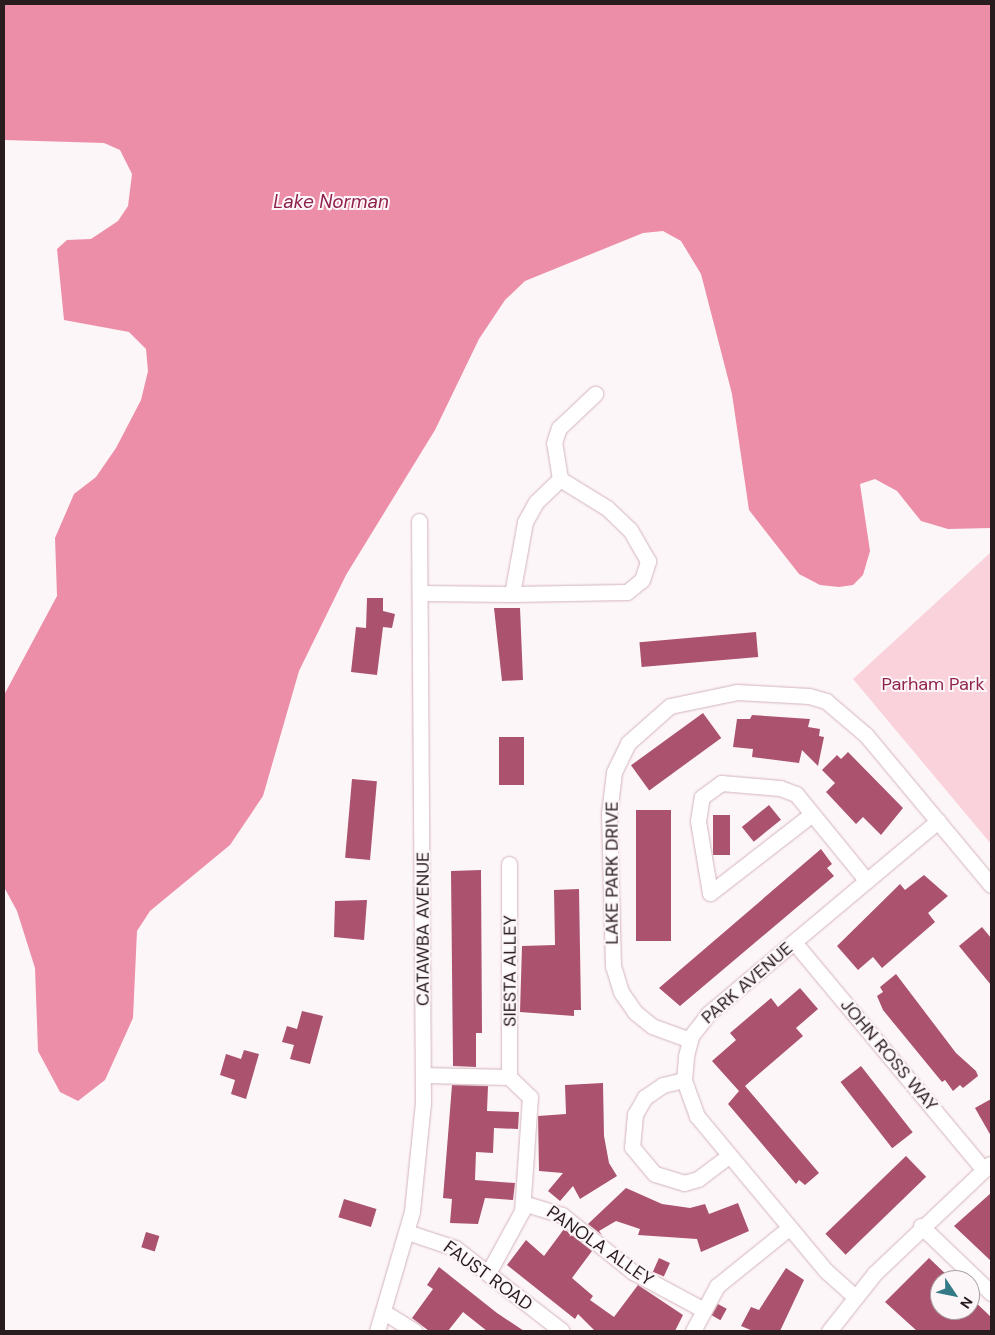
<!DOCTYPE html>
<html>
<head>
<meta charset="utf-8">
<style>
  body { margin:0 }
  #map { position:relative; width:995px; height:1335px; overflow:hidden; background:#fdf6f8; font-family:"DM Sans",sans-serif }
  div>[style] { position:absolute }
  .green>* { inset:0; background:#fad2db }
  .water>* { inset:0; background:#ed8ea8 }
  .building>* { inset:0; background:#ab526e; transform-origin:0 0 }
  .roads { filter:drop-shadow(0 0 1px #d3b4bb) drop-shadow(0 0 1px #d3b4bb) }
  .minor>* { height:15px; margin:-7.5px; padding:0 7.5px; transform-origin:7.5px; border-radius:7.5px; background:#fff }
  span { translate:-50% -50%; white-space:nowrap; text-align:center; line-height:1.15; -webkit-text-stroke:4px #fdf6f8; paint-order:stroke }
  .park-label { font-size:18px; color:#90224d }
  .street-label { font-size:18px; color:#281c1f }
  .water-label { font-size:19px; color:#8f214c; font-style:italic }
  .frame { position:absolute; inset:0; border:5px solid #281c1f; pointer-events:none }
  .north { position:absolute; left:930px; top:1270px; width:50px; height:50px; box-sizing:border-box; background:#fdf6f8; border:1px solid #a89fa1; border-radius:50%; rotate:124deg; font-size:14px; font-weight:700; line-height:20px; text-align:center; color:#281c1f }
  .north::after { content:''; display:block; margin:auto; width:18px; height:22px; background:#357a87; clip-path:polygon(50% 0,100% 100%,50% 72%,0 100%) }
</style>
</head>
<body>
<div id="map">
  <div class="green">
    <i style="clip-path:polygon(991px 552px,991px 844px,853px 679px)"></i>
  </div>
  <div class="water">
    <i style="clip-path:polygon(4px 4px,991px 4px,991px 528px,948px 529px,921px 521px,897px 491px,875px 479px,860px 484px,870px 551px,863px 575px,853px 585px,839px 587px,820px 585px,799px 574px,749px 510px,732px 394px,701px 274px,681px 241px,663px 231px,643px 233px,525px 281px,505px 300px,479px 339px,435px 430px,346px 575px,299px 671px,263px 796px,230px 845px,150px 911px,137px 931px,133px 1018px,105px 1080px,78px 1101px,60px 1092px,38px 1051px,35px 968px,17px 911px,4px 887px,4px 695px,57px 596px,55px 538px,74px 494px,96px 477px,116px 448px,141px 400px,148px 371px,146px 349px,129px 332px,64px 320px,57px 249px,67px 240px,91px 239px,118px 221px,128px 206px,132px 174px,120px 150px,104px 143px,4px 140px)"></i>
  </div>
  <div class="building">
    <i style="clip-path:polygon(367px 598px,383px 598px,383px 611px,395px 614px,392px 628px,383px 627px,377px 675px,351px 672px,356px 627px,366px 628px)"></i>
    <i style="clip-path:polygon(494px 608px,520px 608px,523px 680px,502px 681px)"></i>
    <i style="left:756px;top:632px;width:25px;height:117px;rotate:85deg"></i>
    <i style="left:703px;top:713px;width:31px;height:89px;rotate:54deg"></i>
    <i style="clip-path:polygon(752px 715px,810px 719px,808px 727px,820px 729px,819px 736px,824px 737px,818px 766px,802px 750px,799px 763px,752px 757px,753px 749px,733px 747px,737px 719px,750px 719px)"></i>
    <i style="left:499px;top:737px;width:25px;height:48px"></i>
    <i style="clip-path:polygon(848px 752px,903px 808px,881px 835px,863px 817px,856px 824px,826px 792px,835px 783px,822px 770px,837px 755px,841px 759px)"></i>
    <i style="left:352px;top:779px;width:25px;height:79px;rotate:5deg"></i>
    <i style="left:769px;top:805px;width:19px;height:35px;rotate:51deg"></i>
    <i style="left:671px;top:810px;width:131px;height:35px;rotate:90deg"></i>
    <i style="left:713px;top:815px;width:17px;height:40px"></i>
    <i style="clip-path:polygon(821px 849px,832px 864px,827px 868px,834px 876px,680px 1006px,659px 988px)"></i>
    <i style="clip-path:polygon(481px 870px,482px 1033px,476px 1033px,476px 1067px,453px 1066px,451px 871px)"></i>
    <i style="clip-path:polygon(924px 875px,948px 896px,928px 913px,935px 922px,882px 968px,873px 957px,858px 970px,837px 946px,900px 884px,905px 890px)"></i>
    <i style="clip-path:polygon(579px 889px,581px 1010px,574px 1010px,574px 1016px,520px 1012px,522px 946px,555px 945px,554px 890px)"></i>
    <i style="clip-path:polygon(367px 900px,364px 940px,334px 937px,335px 901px)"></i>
    <i style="clip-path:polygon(982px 927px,991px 938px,991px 985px,959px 946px)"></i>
    <i style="clip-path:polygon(896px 974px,956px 1053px,976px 1071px,978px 1076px,963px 1088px,960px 1085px,953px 1091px,945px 1080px,942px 1082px,883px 1010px,877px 996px,883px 992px,880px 987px)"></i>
    <i style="clip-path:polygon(800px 988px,818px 1009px,796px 1028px,803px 1036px,745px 1086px,819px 1173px,805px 1185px,799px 1180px,796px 1184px,728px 1104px,739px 1091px,712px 1061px,736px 1040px,730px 1033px,771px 998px,778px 1007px)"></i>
    <i style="clip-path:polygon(302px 1011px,323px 1016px,310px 1064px,290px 1059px,294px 1045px,282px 1042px,287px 1026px,297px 1029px)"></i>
    <i style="clip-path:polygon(244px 1050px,259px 1054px,246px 1099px,231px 1094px,235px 1080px,220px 1075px,226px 1054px,241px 1059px)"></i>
    <i style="left:861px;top:1066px;width:84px;height:26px;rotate:52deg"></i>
    <i style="clip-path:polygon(603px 1083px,604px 1136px,609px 1163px,617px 1176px,580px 1199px,573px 1186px,560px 1201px,548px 1191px,563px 1173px,539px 1171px,538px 1116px,566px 1114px,565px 1085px)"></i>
    <i style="clip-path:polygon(452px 1085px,488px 1086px,487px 1111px,519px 1112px,518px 1129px,494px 1128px,493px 1153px,476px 1152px,475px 1180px,515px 1183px,513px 1200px,485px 1198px,478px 1224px,450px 1223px,452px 1199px,443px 1198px)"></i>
    <i style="clip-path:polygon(991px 1099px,991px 1136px,975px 1108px)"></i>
    <i style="left:906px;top:1156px;width:29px;height:112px;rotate:46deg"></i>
    <i style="clip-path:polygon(626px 1188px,662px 1204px,690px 1208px,705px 1204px,709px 1214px,738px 1203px,749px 1231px,701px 1252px,697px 1239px,638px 1235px,640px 1229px,616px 1221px,599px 1231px,602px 1235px,588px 1224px)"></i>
    <i style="clip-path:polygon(991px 1193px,991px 1261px,954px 1226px)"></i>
    <i style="left:344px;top:1199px;width:34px;height:19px;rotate:17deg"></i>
    <i style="clip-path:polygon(564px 1229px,592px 1251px,572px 1278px,593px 1296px,590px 1300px,614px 1317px,638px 1285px,683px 1315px,675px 1331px,595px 1331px,578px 1314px,575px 1319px,507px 1265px,526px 1240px,544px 1256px)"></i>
    <i style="left:146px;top:1232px;width:14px;height:16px;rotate:17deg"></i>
    <i style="left:659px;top:1258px;width:12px;height:15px;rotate:24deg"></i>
    <i style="clip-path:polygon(929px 1258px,952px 1280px,940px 1280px,940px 1310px,970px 1310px,970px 1297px,991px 1317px,991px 1331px,917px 1331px,885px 1302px)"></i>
    <i style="clip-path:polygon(439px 1267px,497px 1313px,524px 1331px,487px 1331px,463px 1312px,448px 1331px,429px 1331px,412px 1318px,433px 1289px,427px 1285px)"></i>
    <i style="clip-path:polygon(786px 1268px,804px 1280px,780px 1331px,753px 1331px,741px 1326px,751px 1307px,759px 1310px)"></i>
    <i style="left:718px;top:1304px;width:10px;height:13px;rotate:29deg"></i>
  </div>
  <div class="roads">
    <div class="minor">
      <i style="left:560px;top:479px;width:36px;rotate:-99deg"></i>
      <i style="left:554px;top:443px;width:16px;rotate:-72deg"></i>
      <i style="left:559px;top:428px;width:50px;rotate:-43.4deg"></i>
      <i style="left:420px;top:593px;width:92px;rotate:0.6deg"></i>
      <i style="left:512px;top:594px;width:115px;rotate:-1deg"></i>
      <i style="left:627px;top:592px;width:19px;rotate:-39deg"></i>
      <i style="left:642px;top:580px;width:20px;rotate:-72deg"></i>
      <i style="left:648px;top:561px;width:36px;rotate:-120deg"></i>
      <i style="left:630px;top:530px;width:32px;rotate:-136deg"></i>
      <i style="left:607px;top:508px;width:55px;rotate:-148.3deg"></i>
      <i style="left:560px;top:479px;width:33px;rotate:136deg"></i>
      <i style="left:536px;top:502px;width:23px;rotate:119deg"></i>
      <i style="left:525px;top:522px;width:73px;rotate:100.2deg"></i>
      <i style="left:812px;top:814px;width:129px;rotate:142.2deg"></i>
      <i style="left:710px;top:893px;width:73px;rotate:-99.5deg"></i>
      <i style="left:698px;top:821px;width:24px;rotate:-81deg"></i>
      <i style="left:702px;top:797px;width:24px;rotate:-36deg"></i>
      <i style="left:721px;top:783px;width:59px;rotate:4.8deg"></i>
      <i style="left:780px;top:788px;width:17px;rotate:21deg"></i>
      <i style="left:796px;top:794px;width:112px;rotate:50.8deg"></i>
      <i style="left:794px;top:942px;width:295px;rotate:50.2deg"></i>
      <i style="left:690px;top:1040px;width:40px;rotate:-159.8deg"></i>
      <i style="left:652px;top:1026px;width:22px;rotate:-141deg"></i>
      <i style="left:635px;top:1012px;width:24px;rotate:-125deg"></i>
      <i style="left:621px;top:992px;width:27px;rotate:-107deg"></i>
      <i style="left:613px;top:966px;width:152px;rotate:-91.5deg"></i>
      <i style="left:609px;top:814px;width:42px;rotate:-83.2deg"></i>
      <i style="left:614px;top:772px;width:32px;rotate:-64deg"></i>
      <i style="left:628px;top:743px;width:56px;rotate:-41.4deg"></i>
      <i style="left:670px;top:706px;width:68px;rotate:-11.8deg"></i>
      <i style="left:737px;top:692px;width:72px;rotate:3.2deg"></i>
      <i style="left:809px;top:696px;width:18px;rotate:16deg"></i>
      <i style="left:826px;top:701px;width:52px;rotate:40.4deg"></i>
      <i style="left:866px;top:735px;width:195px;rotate:50.2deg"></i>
      <i style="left:423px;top:1075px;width:86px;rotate:1.3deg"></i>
      <i style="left:509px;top:1077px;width:29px;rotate:44deg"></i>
      <i style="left:530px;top:1097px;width:114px;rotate:94deg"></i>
      <i style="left:522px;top:1211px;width:71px;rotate:118.7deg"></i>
      <i style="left:509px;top:1077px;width:213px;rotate:-90deg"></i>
      <i style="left:684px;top:1080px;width:22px;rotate:167deg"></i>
      <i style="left:663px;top:1085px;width:22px;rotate:146deg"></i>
      <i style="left:645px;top:1097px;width:20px;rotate:120deg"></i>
      <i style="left:635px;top:1114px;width:33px;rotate:95deg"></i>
      <i style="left:632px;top:1147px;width:35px;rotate:50deg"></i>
      <i style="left:655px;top:1174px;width:30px;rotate:17deg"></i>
      <i style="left:684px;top:1183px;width:15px;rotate:-16deg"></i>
      <i style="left:698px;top:1179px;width:38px;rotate:-37deg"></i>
      <i style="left:523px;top:1203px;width:41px;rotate:17.1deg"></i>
      <i style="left:562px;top:1215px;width:91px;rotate:38.8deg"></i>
      <i style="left:633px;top:1272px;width:78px;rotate:28.2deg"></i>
      <i style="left:921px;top:1226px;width:97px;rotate:43.7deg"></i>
      <i style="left:407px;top:1232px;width:51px;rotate:18.4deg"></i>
      <i style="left:455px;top:1248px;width:135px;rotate:37.8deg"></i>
      <i style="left:854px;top:1296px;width:38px;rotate:-138deg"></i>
      <i style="left:826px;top:1271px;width:202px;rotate:-129.8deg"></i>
      <i style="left:697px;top:1116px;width:38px;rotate:-110deg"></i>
      <i style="left:684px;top:1080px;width:24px;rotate:-85deg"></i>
      <i style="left:686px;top:1056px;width:21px;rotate:-76deg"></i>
      <i style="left:691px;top:1036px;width:29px;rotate:-52deg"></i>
      <i style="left:709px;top:1013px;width:299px;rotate:-40deg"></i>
      <i style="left:384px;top:1312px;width:36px;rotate:32deg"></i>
      <i style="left:377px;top:1331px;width:125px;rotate:-73.7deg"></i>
      <i style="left:412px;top:1211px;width:109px;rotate:-84.2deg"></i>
      <i style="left:423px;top:1103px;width:582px;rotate:-90.39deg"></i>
      <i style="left:693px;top:1331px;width:51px;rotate:-61.9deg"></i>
      <i style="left:717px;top:1286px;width:92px;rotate:-38.9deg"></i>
      <i style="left:829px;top:1331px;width:74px;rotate:-51.6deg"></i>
      <i style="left:875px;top:1273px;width:158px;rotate:-43.5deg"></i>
    </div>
  </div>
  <div class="park-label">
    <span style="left:933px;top:684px">Parham Park</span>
  </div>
  <div class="street-label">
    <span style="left:612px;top:873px;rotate:-90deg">LAKE PARK DRIVE</span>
    <span style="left:423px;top:929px;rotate:-90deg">CATAWBA AVENUE</span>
    <span style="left:510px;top:971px;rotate:-90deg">SIESTA ALLEY</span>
    <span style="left:747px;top:983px;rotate:-41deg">PARK AVENUE</span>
    <span style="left:889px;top:1055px;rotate:50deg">JOHN ROSS WAY</span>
    <span style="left:600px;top:1246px;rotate:35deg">PANOLA ALLEY</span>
    <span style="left:488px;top:1276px;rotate:36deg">FAUST ROAD</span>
  </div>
  <div class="water-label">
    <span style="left:331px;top:202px">Lake Norman</span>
  </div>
  <div class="frame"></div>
  <div class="north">N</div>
</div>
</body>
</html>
